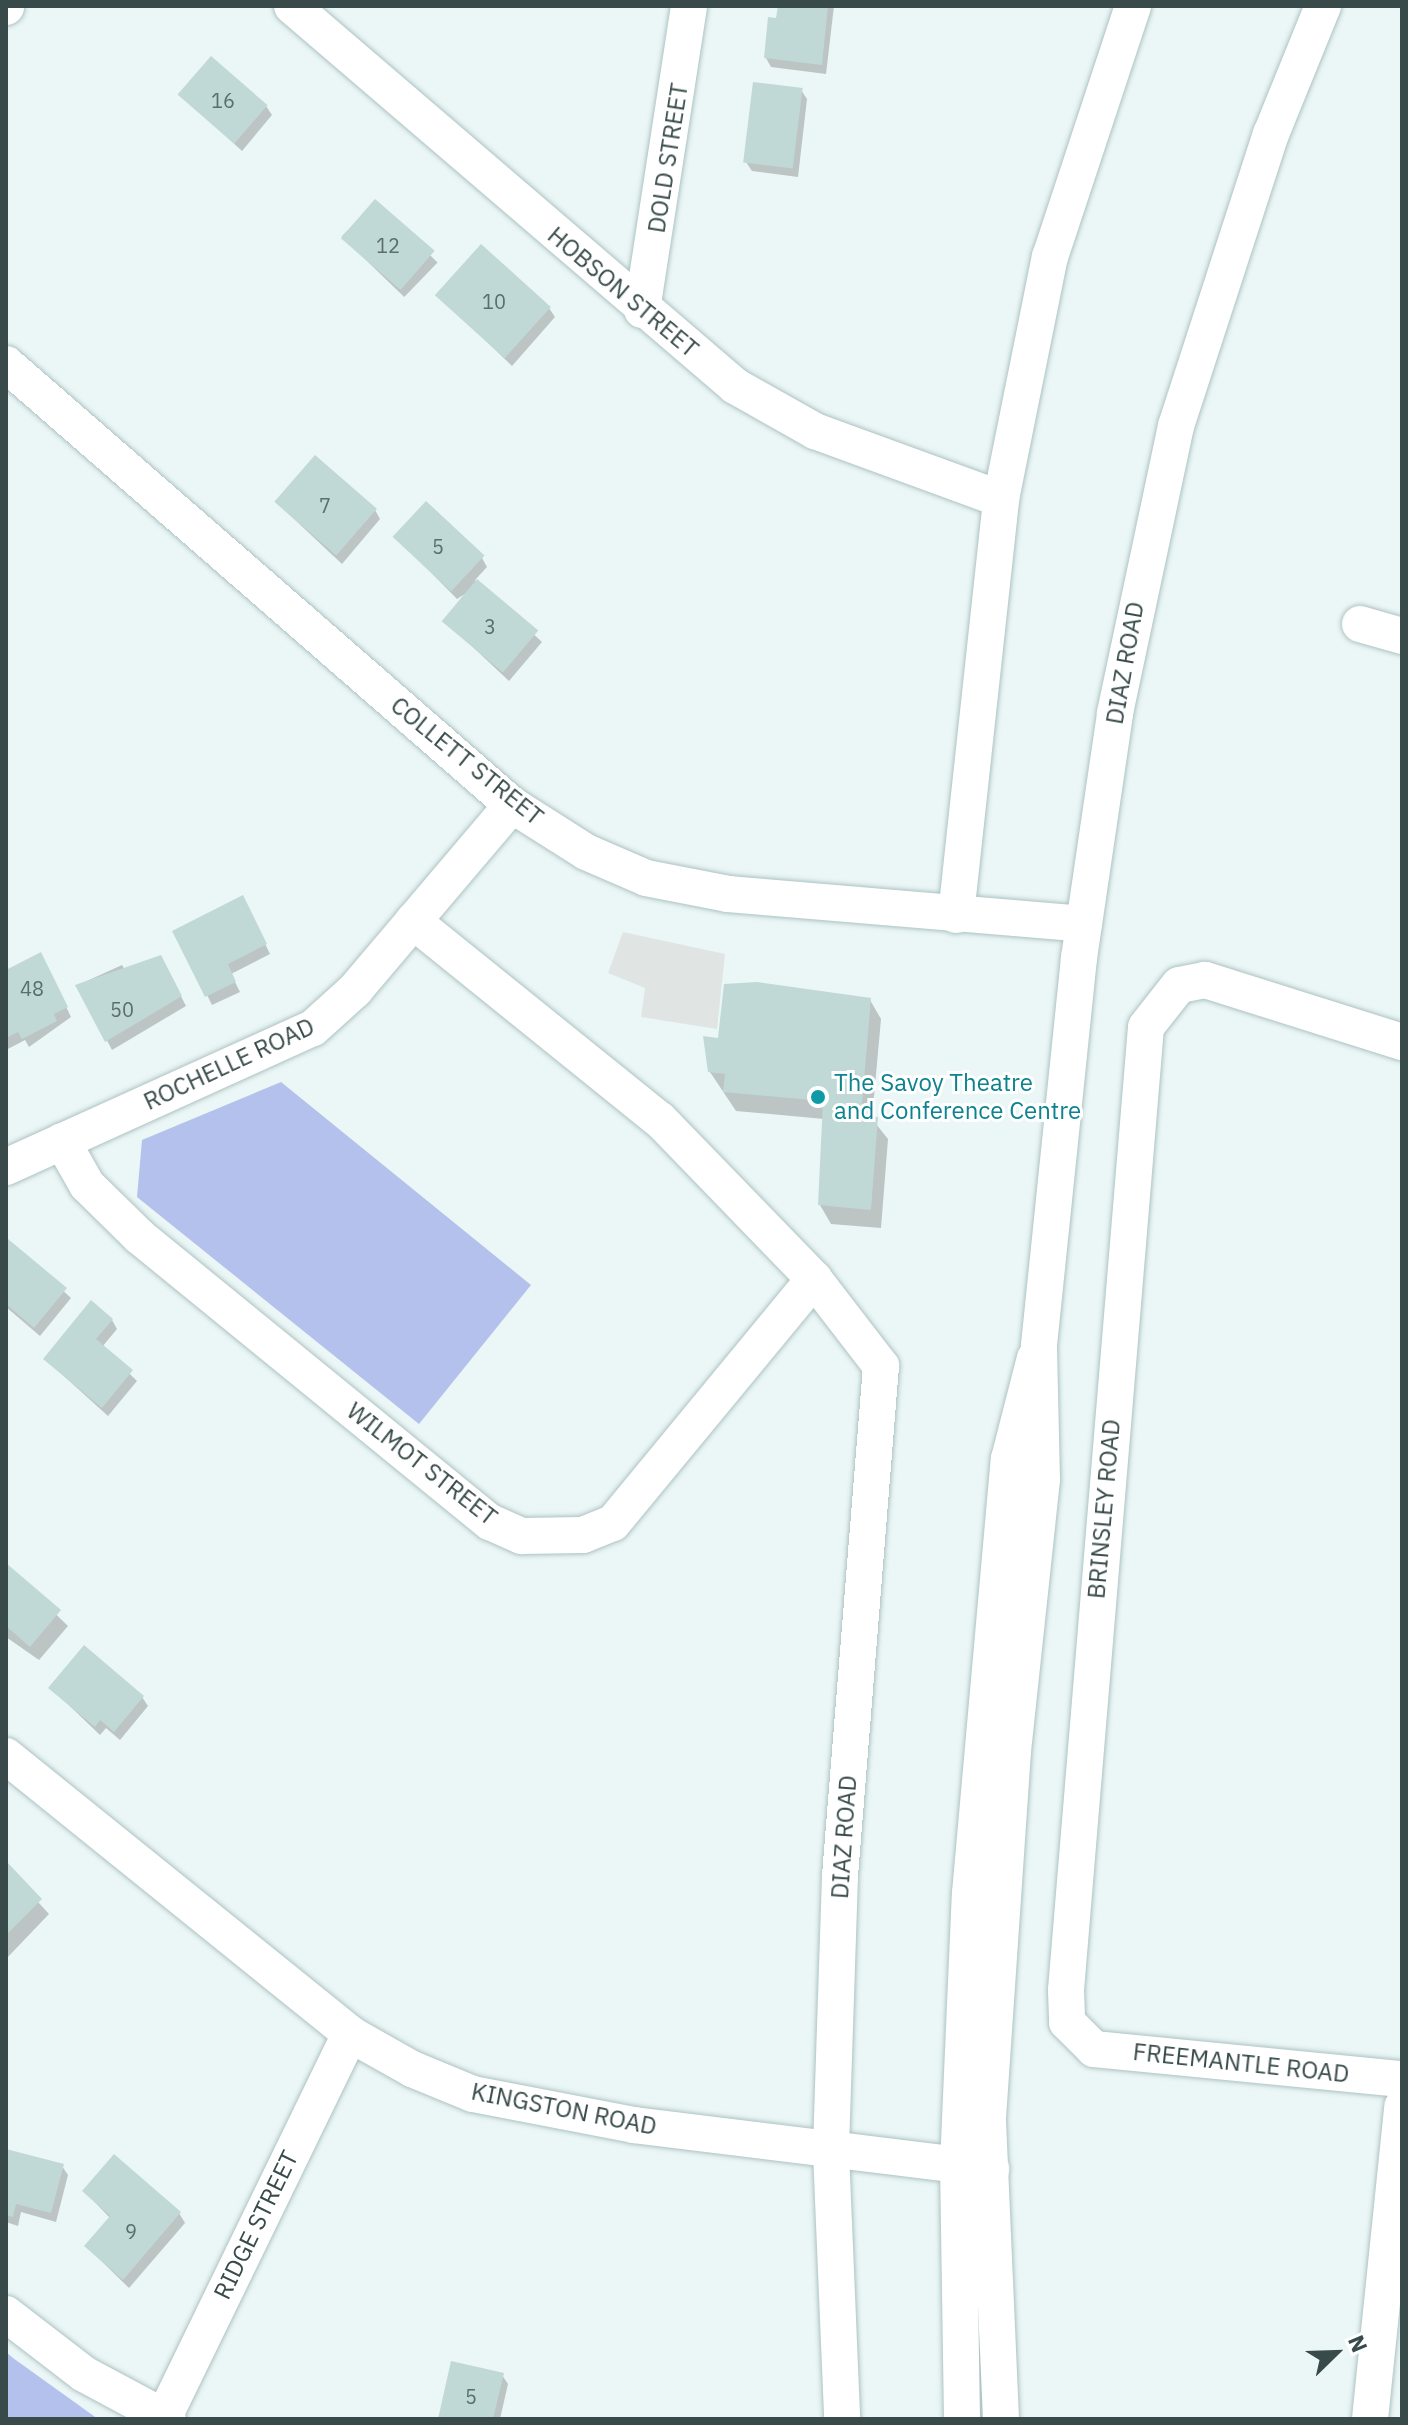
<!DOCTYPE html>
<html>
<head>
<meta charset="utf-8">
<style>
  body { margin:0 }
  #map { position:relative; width:1408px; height:2425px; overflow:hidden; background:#ebf6f6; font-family:"IBM Plex Sans",sans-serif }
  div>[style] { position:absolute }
  .green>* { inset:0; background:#b3c1ec }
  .parking>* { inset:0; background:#e0e5e4 }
  .shadow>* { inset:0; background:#0003; transform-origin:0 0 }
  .building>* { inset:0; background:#c0d9d6; transform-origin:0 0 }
  .roads { filter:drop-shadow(0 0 2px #adc2c2) drop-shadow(0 0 2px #adc2c2) }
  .minor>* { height:36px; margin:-18px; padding:0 18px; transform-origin:18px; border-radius:18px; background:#fff }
  .dots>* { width:22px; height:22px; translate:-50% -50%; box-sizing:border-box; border:4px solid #fff; border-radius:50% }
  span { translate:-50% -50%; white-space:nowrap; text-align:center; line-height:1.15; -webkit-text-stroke:6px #fff; paint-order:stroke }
  .number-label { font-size:20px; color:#5a6e6d }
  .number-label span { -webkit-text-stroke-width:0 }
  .street-label { font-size:24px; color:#384b4a }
  .culture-label { font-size:24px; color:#0d838f }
  .left { translate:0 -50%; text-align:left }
  .frame { position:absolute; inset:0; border:8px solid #384b4a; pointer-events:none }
  .north { position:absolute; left:1296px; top:2313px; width:80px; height:80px; -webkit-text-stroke:6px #fff; paint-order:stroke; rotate:67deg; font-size:22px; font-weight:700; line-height:32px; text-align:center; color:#384b4a }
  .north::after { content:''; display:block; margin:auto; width:28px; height:36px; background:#384b4a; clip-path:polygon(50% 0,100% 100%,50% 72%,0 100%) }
</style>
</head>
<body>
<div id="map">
  <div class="green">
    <i style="clip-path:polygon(281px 1082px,531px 1285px,419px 1424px,137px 1197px,142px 1140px)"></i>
    <i style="clip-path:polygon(6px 2352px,13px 2358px,98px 2419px,6px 2419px)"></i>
  </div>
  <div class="parking">
    <i style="clip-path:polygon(623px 932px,725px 954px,717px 1029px,641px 1017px,645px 988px,608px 973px)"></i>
  </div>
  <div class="shadow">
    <i style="clip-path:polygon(780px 6px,834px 6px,826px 74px,771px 67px,766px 58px)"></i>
    <i style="clip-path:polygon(801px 90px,807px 99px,798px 177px,752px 171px,746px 162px)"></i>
    <i style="clip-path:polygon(181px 95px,266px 106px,272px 115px,242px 151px)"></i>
    <i style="left:375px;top:202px;width:87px;height:48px;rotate:44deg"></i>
    <i style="clip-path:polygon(439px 296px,549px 308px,555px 317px,512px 366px)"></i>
    <i style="clip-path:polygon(277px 503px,375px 510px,380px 519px,342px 564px)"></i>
    <i style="clip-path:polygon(396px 537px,482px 558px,487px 567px,475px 580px,542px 642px,509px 681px,444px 620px,468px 592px,457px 599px)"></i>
    <i style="clip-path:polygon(247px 907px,270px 954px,231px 974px,240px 992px,212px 1005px,175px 931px)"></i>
    <i style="clip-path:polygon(45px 964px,71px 1017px,29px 1047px,25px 1040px,6px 1050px,6px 972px)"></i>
    <i style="clip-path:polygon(122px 965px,128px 975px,166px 967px,186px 1006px,112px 1050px,78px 985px)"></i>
    <i style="clip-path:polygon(870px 1000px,881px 1019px,872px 1119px,888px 1139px,881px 1228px,831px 1224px,820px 1205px,824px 1119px,736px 1111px,710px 1072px,720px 1040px)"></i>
    <i style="clip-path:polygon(9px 1241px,71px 1298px,40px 1336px,6px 1307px)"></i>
    <i style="clip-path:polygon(112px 1320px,117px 1329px,102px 1347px,137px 1381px,108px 1416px,45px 1359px)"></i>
    <i style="clip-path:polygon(6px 1566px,68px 1626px,39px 1660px,6px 1637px)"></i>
    <i style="clip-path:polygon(51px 1688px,142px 1697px,148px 1706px,120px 1740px,106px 1728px,100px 1735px)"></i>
    <i style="clip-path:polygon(6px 1867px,49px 1914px,6px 1959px)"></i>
    <i style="clip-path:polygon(6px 2151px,62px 2166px,68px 2175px,56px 2222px,21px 2212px,18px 2226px,6px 2222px)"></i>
    <i style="clip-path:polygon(84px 2191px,179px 2213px,185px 2223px,129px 2288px,86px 2246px,110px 2218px)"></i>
    <i style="clip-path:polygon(502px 2375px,508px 2384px,500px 2419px,440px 2419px)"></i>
  </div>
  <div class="building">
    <i style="clip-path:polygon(778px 6px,828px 6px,822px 65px,764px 58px,768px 17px,776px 18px)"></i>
    <i style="left:211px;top:56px;width:75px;height:51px;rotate:41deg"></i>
    <i style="left:753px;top:82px;width:50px;height:81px;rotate:7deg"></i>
    <i style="left:375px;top:199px;width:79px;height:52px;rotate:41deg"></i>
    <i style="left:481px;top:244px;width:94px;height:69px;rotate:42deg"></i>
    <i style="left:315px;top:455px;width:82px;height:62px;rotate:41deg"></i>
    <i style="left:426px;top:501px;width:80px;height:49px;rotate:43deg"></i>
    <i style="left:477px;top:579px;width:80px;height:55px;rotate:40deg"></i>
    <i style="clip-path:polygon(243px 895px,267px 944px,228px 964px,236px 982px,205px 997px,172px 931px)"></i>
    <i style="clip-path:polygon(41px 952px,68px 1007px,54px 1014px,57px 1021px,22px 1039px,18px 1032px,6px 1038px,6px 970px)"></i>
    <i style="clip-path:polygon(161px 955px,182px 996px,105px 1042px,75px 985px)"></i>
    <i style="clip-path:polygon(757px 982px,871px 998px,861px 1116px,878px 1117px,871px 1210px,818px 1205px,823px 1101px,723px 1092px,725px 1074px,708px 1072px,703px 1036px,718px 1038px,724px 984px)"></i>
    <i style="clip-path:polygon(8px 1239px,67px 1288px,34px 1328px,6px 1304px)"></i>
    <i style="clip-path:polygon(91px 1300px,113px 1319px,96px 1339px,133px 1370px,102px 1408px,43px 1359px)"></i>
    <i style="clip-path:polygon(6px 1563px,61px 1610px,30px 1647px,6px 1626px)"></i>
    <i style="clip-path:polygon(84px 1645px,144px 1696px,114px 1732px,100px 1720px,95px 1727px,48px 1688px)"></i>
    <i style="clip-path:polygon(6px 1861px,42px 1899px,6px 1935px)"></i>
    <i style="clip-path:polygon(6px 2149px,64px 2164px,51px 2213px,16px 2204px,13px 2217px,6px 2215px)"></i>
    <i style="clip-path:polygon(114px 2154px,181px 2212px,123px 2280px,84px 2246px,110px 2216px,82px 2191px)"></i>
    <i style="clip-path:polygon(451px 2361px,504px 2373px,493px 2419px,438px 2419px)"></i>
  </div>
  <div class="roads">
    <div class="minor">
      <i style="left:292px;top:6px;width:584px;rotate:40.62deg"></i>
      <i style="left:735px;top:386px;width:92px;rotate:29.4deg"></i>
      <i style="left:815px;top:431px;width:198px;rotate:20.1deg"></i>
      <i style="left:6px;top:7px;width:1px;rotate:-90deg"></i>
      <i style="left:642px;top:310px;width:308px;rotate:-81.2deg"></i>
      <i style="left:6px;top:364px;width:671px;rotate:41.07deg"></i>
      <i style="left:512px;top:805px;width:88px;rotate:32.4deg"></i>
      <i style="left:586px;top:852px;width:65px;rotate:23.4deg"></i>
      <i style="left:646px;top:878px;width:84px;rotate:11deg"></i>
      <i style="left:728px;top:894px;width:357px;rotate:4.8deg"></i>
      <i style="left:1360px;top:624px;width:44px;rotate:15.9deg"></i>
      <i style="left:956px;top:915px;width:418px;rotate:-83.8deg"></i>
      <i style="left:1001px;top:499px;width:247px;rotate:-78.6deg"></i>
      <i style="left:1050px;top:257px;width:264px;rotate:-71.7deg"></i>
      <i style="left:413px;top:921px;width:317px;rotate:38.9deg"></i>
      <i style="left:660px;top:1120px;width:221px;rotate:45.9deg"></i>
      <i style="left:814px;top:1279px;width:110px;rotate:52.4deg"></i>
      <i style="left:881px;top:1366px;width:512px;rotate:94.6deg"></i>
      <i style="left:840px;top:1876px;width:276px;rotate:91.9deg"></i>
      <i style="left:831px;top:2152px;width:267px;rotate:87.6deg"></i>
      <i style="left:1402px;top:1042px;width:207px;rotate:-162.5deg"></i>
      <i style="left:1205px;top:980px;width:26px;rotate:169deg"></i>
      <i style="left:1179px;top:985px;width:53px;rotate:128.2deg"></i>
      <i style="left:1146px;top:1027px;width:966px;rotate:94.75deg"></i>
      <i style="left:1066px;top:1990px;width:32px;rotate:88deg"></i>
      <i style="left:1067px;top:2022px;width:38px;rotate:45deg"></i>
      <i style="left:1094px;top:2049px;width:309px;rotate:5.6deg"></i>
      <i style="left:62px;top:1141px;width:51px;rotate:60.4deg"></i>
      <i style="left:87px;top:1185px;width:74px;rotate:44.5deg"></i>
      <i style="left:140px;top:1237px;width:451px;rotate:39.2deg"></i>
      <i style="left:490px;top:1522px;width:35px;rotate:24deg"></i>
      <i style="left:522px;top:1536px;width:61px;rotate:-0.9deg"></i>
      <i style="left:583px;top:1535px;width:32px;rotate:-22deg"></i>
      <i style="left:613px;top:1523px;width:316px;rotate:-50.5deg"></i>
      <i style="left:6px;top:1167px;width:337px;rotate:-24.4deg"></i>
      <i style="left:313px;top:1028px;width:57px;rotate:-42.1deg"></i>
      <i style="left:355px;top:990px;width:243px;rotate:-49.7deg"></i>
      <i style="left:6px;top:1756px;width:442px;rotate:38.9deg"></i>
      <i style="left:350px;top:2034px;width:71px;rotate:29.4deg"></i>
      <i style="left:412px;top:2069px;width:66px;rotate:22.3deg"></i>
      <i style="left:473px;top:2094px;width:164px;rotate:10.9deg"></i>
      <i style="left:634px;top:2125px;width:360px;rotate:7deg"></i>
      <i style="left:6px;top:2314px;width:98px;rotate:37.6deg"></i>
      <i style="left:84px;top:2374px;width:95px;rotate:28.2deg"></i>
      <i style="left:164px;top:2417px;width:426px;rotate:-64.1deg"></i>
      <i style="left:962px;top:2419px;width:254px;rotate:-90.9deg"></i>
      <i style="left:958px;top:2165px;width:272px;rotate:-87.5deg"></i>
      <i style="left:970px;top:1893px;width:436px;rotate:-84.9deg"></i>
      <i style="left:1009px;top:1459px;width:104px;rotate:-75.6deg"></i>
      <i style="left:1001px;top:2419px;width:301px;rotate:-92.5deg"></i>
      <i style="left:988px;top:2118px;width:368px;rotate:-86.1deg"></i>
      <i style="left:1013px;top:1751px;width:273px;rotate:-83.9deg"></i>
      <i style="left:1042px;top:1480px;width:135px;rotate:-91.3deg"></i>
      <i style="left:1039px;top:1345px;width:389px;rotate:-84.1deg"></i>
      <i style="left:1079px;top:958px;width:248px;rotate:-81.6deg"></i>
      <i style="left:1115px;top:713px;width:293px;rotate:-78deg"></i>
      <i style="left:1176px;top:426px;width:307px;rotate:-72deg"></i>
      <i style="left:1271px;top:134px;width:138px;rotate:-67.9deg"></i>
      <i style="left:1370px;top:2419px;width:314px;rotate:-84.1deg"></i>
    </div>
  </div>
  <div class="dots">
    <i style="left:818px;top:1097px;background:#0f9aa8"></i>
  </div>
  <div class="number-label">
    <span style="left:223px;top:100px">16</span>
    <span style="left:388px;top:245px">12</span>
    <span style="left:494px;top:301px">10</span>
    <span style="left:325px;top:505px">7</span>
    <span style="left:438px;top:546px">5</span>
    <span style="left:490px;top:626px">3</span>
    <span style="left:32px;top:988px">48</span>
    <span style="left:122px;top:1009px">50</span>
    <span style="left:131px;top:2231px">9</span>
    <span style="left:471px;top:2396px">5</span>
  </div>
  <div class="street-label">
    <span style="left:668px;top:158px;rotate:-81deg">DOLD STREET</span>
    <span style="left:623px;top:292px;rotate:40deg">HOBSON STREET</span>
    <span style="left:1125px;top:663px;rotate:-80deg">DIAZ ROAD</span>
    <span style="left:467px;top:761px;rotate:39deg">COLLETT STREET</span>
    <span style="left:229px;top:1064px;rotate:-25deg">ROCHELLE ROAD</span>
    <span style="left:422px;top:1464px;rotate:38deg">WILMOT STREET</span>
    <span style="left:1104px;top:1509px;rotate:-85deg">BRINSLEY ROAD</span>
    <span style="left:844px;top:1837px;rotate:-86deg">DIAZ ROAD</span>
    <span style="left:1241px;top:2063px;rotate:6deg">FREEMANTLE ROAD</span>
    <span style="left:564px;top:2109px;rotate:11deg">KINGSTON ROAD</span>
    <span style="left:256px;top:2225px;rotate:-64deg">RIDGE STREET</span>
  </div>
  <div class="culture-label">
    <span class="left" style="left:834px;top:1097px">The Savoy Theatre<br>and Conference Centre</span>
  </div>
  <div class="frame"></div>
  <div class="north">N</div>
</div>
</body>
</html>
